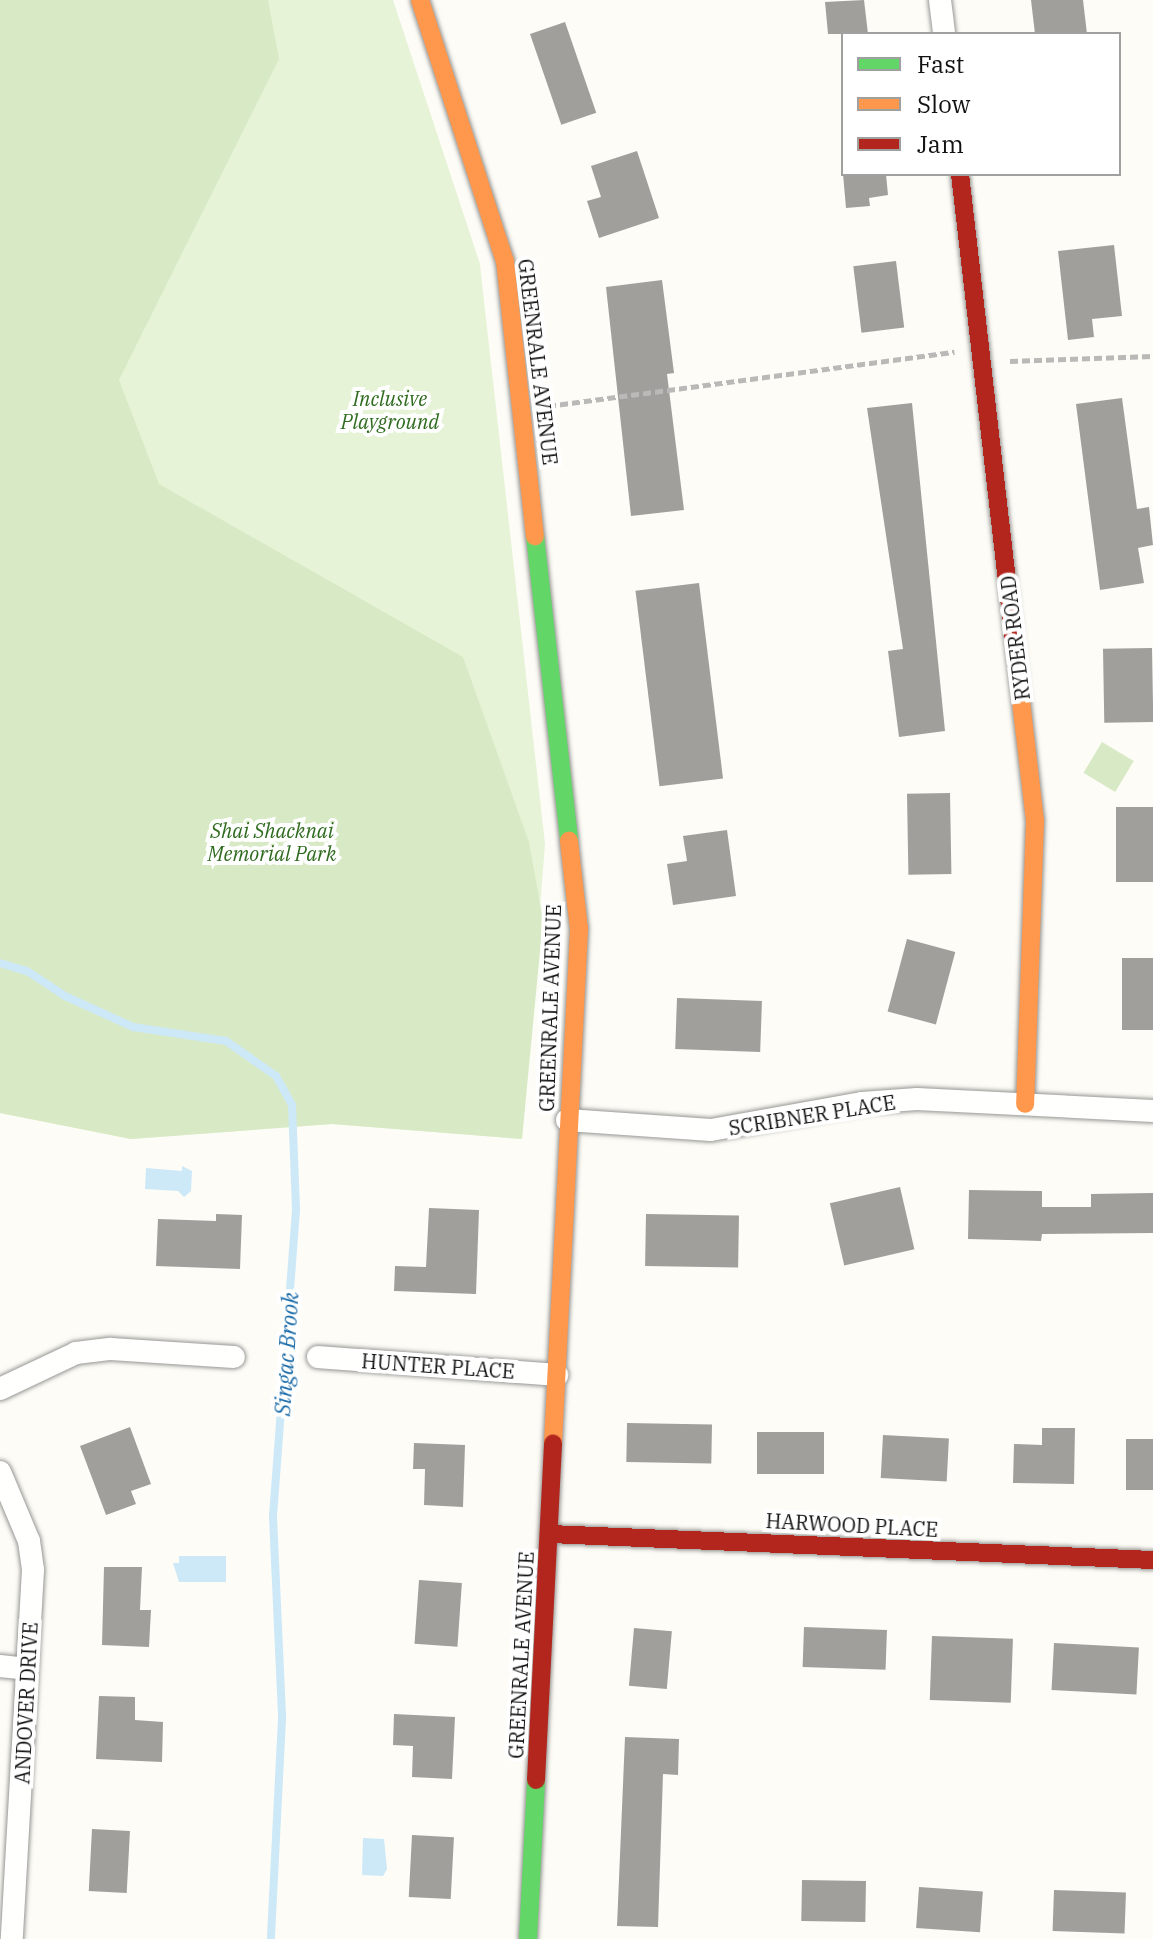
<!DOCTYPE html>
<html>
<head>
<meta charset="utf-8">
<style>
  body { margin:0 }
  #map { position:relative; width:1153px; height:1939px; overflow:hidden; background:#fdfcf7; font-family:"IBM Plex Serif",serif }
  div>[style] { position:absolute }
  .green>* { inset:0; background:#e7f3d7 }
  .forest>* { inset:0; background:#d8eac5; transform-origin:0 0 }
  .water>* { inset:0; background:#cde8f7 }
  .stream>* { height:8px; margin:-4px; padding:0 4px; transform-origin:4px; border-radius:4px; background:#cde8f7 }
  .building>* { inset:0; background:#a19f9c; transform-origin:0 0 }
  .path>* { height:5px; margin-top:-2.5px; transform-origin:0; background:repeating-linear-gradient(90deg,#b9b9b8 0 8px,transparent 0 12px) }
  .roads { filter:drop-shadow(0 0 2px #979795) drop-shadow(0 0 2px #979795) }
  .street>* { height:22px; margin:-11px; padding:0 11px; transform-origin:11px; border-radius:11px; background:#fffffe }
  .fast>* { height:18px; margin:-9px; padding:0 9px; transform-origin:9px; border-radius:9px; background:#63d668 }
  .slow>* { height:18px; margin:-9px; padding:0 9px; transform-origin:9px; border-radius:9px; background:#ff974d }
  .jam>* { height:18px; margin:-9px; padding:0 9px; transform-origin:9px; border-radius:9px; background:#b3261e }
  span { translate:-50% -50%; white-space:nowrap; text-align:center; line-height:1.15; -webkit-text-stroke:8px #fff; paint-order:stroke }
  .street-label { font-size:20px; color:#111 }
  .park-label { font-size:20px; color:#2f6b1f; font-style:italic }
  .water-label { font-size:22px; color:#1768a6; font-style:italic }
  .legend { position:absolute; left:841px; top:32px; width:280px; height:144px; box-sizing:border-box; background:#fff; border:2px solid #a0a0a0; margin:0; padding:10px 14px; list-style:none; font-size:24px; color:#111 }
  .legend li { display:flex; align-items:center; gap:16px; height:40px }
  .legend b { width:40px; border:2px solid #a0a0a0 }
</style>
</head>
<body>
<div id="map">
  <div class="green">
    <i style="clip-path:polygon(0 0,393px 0,480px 264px,483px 292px,545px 844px,522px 1139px,332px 1124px,131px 1139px,0 1113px)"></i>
  </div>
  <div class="forest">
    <i style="clip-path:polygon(0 0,268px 0,279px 59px,119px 380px,159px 484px,463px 657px,529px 842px,543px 920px,522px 1139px,332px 1124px,131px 1139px,0 1113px)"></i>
    <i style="left:1102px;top:742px;width:37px;height:36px;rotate:31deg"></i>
  </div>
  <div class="water">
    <i style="clip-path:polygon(182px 1166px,192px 1171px,191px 1191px,184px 1197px,178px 1191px,145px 1189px,146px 1168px,182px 1171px)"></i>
    <i style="clip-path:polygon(179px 1556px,226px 1556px,226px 1582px,179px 1582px,173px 1563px,179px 1563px)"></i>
    <i style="clip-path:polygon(363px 1838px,384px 1839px,387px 1869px,383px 1876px,362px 1875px)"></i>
  </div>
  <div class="stream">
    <i style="left:0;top:963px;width:28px;rotate:17deg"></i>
    <i style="left:27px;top:971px;width:45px;rotate:33.3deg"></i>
    <i style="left:65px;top:996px;width:75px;rotate:24.5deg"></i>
    <i style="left:133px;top:1027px;width:94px;rotate:8.6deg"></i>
    <i style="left:226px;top:1041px;width:61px;rotate:35deg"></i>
    <i style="left:276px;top:1076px;width:33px;rotate:61deg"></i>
    <i style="left:292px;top:1105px;width:105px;rotate:87.8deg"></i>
    <i style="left:296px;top:1210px;width:308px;rotate:94.3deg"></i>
    <i style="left:273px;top:1517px;width:202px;rotate:87.4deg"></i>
    <i style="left:282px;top:1719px;width:220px;rotate:92.9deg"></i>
  </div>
  <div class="building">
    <i style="clip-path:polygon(864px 0,868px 34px,828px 34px,825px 2px)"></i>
    <i style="clip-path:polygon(1031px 0,1083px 0,1087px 34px,1035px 34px)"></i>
    <i style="left:565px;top:22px;width:96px;height:37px;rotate:71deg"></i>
    <i style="clip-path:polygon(637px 151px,659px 218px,599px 238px,587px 201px,601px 197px,591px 166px)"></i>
    <i style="clip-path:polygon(843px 174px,886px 174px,888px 195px,869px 198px,870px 206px,846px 208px)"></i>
    <i style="clip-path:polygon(1114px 245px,1122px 316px,1092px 319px,1094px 337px,1068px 340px,1058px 251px)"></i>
    <i style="left:896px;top:261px;width:67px;height:43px;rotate:83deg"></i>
    <i style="clip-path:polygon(662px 280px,674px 373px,667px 374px,684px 510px,631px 516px,606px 287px)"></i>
    <i style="clip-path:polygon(1122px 398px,1137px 509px,1149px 507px,1153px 545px,1138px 548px,1144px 583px,1100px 590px,1076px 404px)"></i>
    <i style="clip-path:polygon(912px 403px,945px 731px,899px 737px,888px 651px,903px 649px,867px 408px)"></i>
    <i style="left:699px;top:583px;width:197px;height:64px;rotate:83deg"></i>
    <i style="left:1152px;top:648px;width:74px;height:49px;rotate:89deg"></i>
    <i style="left:950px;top:793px;width:81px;height:43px;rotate:89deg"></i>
    <i style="left:1153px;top:807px;width:75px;height:37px;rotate:90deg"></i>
    <i style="clip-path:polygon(727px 830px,736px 896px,673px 905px,667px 864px,687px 861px,683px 836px)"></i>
    <i style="left:907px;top:939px;width:50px;height:75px;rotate:15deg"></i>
    <i style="left:1122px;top:958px;width:31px;height:72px"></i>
    <i style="left:677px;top:998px;width:85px;height:51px;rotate:2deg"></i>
    <i style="left:900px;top:1187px;width:64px;height:72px;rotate:77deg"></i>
    <i style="clip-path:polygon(969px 1190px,1042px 1191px,1042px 1207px,1091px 1207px,1091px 1194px,1153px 1193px,1153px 1233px,1042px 1234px,1041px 1241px,968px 1239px)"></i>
    <i style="clip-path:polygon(429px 1208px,479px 1210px,476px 1294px,394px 1291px,395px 1266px,426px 1267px)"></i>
    <i style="clip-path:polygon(216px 1214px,242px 1215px,240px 1269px,156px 1266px,158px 1219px,216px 1221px)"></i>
    <i style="left:646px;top:1214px;width:93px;height:52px;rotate:1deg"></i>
    <i style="left:627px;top:1423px;width:85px;height:39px;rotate:1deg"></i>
    <i style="clip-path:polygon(130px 1427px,151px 1484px,131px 1491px,136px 1504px,106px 1515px,80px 1446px)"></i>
    <i style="clip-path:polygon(1042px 1428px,1075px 1428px,1074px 1484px,1013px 1483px,1014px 1444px,1042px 1445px)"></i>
    <i style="left:757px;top:1432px;width:67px;height:42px"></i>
    <i style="left:883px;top:1435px;width:66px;height:43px;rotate:3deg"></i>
    <i style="left:1126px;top:1439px;width:27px;height:51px"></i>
    <i style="clip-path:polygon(414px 1443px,465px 1445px,463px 1507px,424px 1505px,425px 1469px,413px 1469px)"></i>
    <i style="clip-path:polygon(104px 1567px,142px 1567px,140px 1610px,151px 1610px,149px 1647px,102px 1645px)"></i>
    <i style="left:419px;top:1580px;width:43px;height:64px;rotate:4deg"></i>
    <i style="left:804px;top:1627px;width:83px;height:40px;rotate:2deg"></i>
    <i style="left:634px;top:1628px;width:38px;height:58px;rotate:5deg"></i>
    <i style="left:932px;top:1636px;width:81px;height:64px;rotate:2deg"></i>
    <i style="left:1054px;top:1643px;width:85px;height:47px;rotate:3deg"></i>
    <i style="clip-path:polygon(99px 1696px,135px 1697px,135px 1720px,163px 1722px,162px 1762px,96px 1759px)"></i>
    <i style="clip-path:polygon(394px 1714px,455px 1717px,452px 1779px,412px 1777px,413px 1746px,393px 1745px)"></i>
    <i style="clip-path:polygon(625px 1737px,679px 1739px,678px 1775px,663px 1774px,658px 1927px,617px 1926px)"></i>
    <i style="left:92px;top:1829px;width:38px;height:62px;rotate:3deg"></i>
    <i style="left:412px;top:1835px;width:42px;height:62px;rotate:3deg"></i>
    <i style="left:802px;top:1880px;width:64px;height:41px;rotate:1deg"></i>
    <i style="left:919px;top:1887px;width:64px;height:41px;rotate:4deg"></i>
    <i style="left:1054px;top:1890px;width:72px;height:41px;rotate:2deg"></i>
  </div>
  <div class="path">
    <i style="left:1010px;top:361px;width:143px;rotate:-2deg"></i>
    <i style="left:548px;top:406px;width:410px;rotate:-7.6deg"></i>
  </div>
  <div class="roads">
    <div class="street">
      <i style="left:940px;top:0;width:34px;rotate:83deg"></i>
      <i style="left:567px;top:1120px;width:144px;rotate:4deg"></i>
      <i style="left:711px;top:1130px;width:153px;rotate:-10.1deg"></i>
      <i style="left:862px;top:1103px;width:55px;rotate:-4.2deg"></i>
      <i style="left:917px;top:1099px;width:236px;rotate:2.9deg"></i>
      <i style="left:318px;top:1357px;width:240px;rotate:4.3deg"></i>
      <i style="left:0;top:1389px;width:84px;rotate:-25.3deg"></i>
      <i style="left:76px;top:1353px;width:35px;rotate:-7deg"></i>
      <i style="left:111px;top:1349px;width:123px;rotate:3.7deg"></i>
      <i style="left:0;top:1472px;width:75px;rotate:67.2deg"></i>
      <i style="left:29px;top:1541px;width:29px;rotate:82deg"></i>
      <i style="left:33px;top:1570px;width:370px;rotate:93.3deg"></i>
      <i style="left:0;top:1666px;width:27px;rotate:6deg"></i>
    </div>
    <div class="fast">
      <i style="left:535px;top:536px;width:307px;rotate:83.6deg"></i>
      <i style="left:528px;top:1939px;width:159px;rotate:-87.1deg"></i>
    </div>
    <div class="slow">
      <i style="left:420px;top:0;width:274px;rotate:72deg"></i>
      <i style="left:505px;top:261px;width:277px;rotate:83.8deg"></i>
      <i style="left:1018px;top:676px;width:146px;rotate:83.3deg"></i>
      <i style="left:1035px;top:821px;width:283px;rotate:92deg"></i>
      <i style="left:553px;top:1443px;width:515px;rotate:-87.1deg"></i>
      <i style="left:579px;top:929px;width:89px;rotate:-96.5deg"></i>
    </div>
    <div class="jam">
      <i style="left:960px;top:174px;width:505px;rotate:83.41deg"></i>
      <i style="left:550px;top:1534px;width:604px;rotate:2.47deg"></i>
      <i style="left:536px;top:1780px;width:337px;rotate:-87.1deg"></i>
    </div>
  </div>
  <div class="street-label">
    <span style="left:538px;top:362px;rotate:83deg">GREENRALE AVENUE</span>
    <span style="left:1015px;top:638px;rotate:-97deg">RYDER ROAD</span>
    <span style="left:550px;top:1008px;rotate:-88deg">GREENRALE AVENUE</span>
    <span style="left:812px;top:1115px;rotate:-9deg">SCRIBNER PLACE</span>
    <span style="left:438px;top:1366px;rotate:4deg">HUNTER PLACE</span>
    <span style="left:852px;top:1525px;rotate:3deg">HARWOOD PLACE</span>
    <span style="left:521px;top:1655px;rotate:-87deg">GREENRALE AVENUE</span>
    <span style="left:26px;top:1703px;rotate:-87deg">ANDOVER DRIVE</span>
  </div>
  <div class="park-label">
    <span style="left:390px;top:410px">Inclusive<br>Playground</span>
    <span style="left:272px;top:842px">Shai Shacknai<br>Memorial Park</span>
  </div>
  <div class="water-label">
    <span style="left:286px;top:1354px;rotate:-86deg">Singac Brook</span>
  </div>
  <ul class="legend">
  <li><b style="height:10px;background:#63d668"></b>Fast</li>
  <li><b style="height:10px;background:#ff974d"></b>Slow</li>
  <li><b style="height:10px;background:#b3261e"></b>Jam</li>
  </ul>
</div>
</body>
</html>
